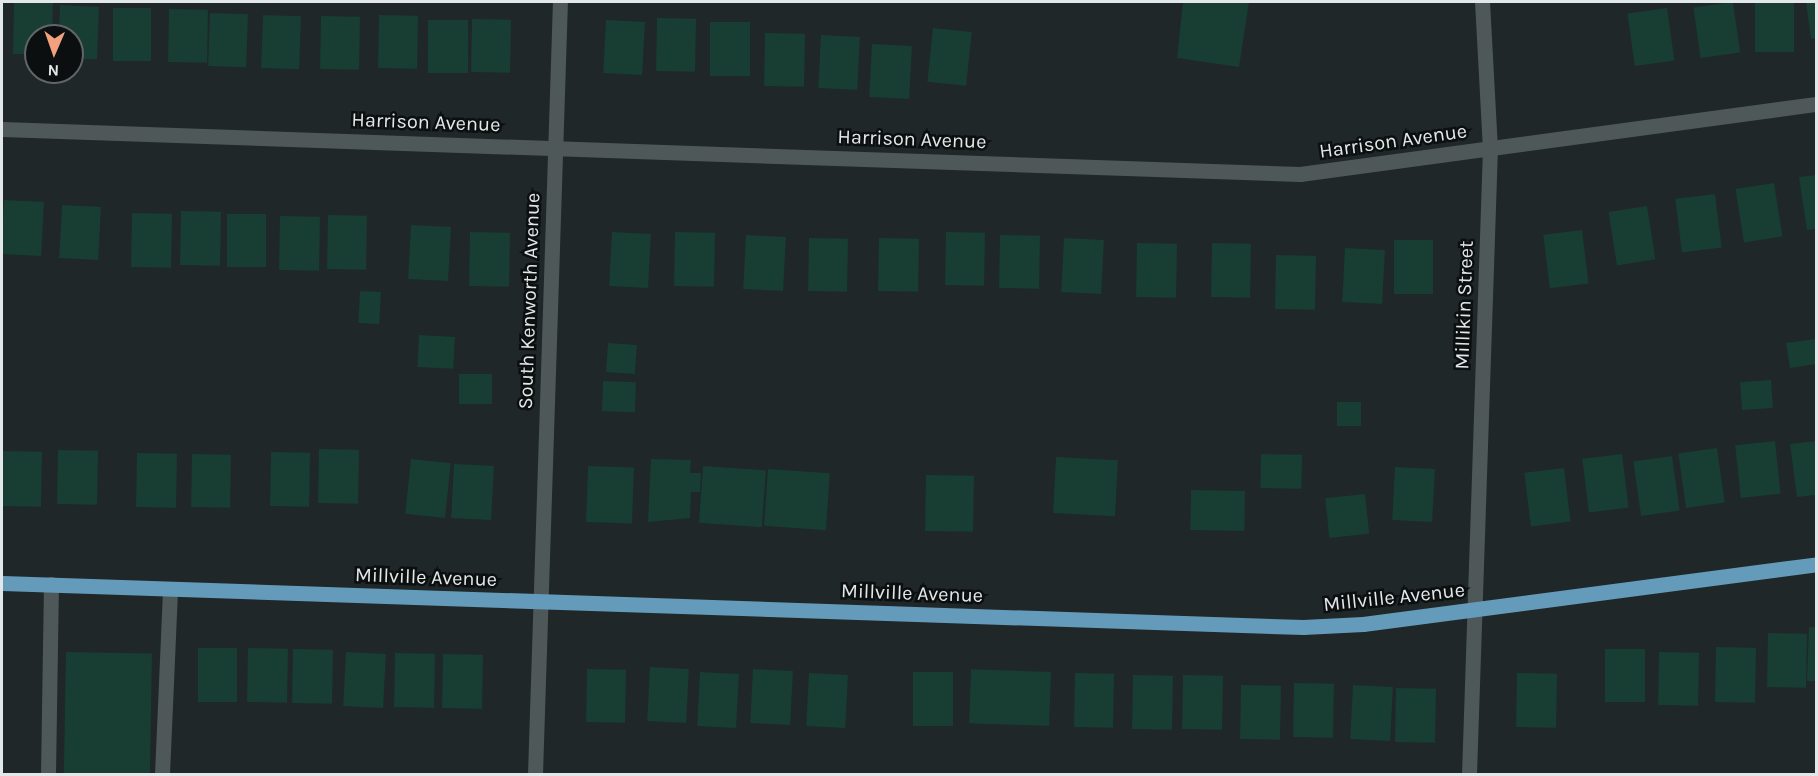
<!DOCTYPE html>
<html>
<head>
<meta charset="utf-8">
<style>
  body { margin:0 }
  #map { position:relative; width:1818px; height:776px; overflow:hidden; background:#1f2728; font-family:Karla,sans-serif }
  div>[style] { position:absolute }
  .building>* { inset:0; background:#183d33; transform-origin:0 0 }
  .minor>* { height:15px; margin:-7.5px; padding:0 7.5px; transform-origin:7.5px; border-radius:7.5px; background:#4f5859 }
  .major>* { height:15px; margin:-7.5px; padding:0 7.5px; transform-origin:7.5px; border-radius:7.5px; background:#659bba }
  span { translate:-50% -50%; white-space:nowrap; text-align:center; line-height:1.15; -webkit-text-stroke:5px #0c0f10; paint-order:stroke }
  .street-label { font-size:20px; color:#e2e7e8 }
  .frame { position:absolute; inset:0; border:3px solid #e2e7e8; pointer-events:none }
  .north { position:absolute; left:24px; top:24px; width:60px; height:60px; box-sizing:border-box; background:#0c0f10; border:2px solid #626566; border-radius:50%; rotate:182deg; font-size:16px; font-weight:700; line-height:24px; text-align:center; color:#e2e7e8 }
  .north::after { content:''; display:block; margin:auto; width:21px; height:27px; background:#f2a17e; clip-path:polygon(50% 0,100% 100%,50% 72%,0 100%) }
</style>
</head>
<body>
<div id="map">
  <div class="building">
    <i style="clip-path:polygon(14px 2px,53px 2px,52px 36px,36px 36px,36px 54px,13px 54px)"></i>
    <i style="clip-path:polygon(1183px 2px,1249px 2px,1239px 67px,1177px 58px)"></i>
    <i style="left:1733px;top:2px;width:51px;height:40px;rotate:82deg"></i>
    <i style="left:1755px;top:2px;width:39px;height:50px"></i>
    <i style="clip-path:polygon(1806px 2px,1816px 2px,1816px 38px,1811px 39px)"></i>
    <i style="clip-path:polygon(60px 5px,99px 7px,97px 59px,72px 59px,72px 36px,59px 36px)"></i>
    <i style="left:113px;top:8px;width:38px;height:53px"></i>
    <i style="left:1667px;top:8px;width:53px;height:40px;rotate:82deg"></i>
    <i style="left:169px;top:9px;width:39px;height:53px;rotate:1deg"></i>
    <i style="left:210px;top:13px;width:38px;height:53px;rotate:2deg"></i>
    <i style="left:263px;top:15px;width:38px;height:53px;rotate:2deg"></i>
    <i style="left:379px;top:15px;width:39px;height:53px;rotate:1deg"></i>
    <i style="left:321px;top:16px;width:39px;height:53px;rotate:1deg"></i>
    <i style="left:657px;top:18px;width:39px;height:53px;rotate:1deg"></i>
    <i style="left:472px;top:19px;width:39px;height:53px;rotate:1deg"></i>
    <i style="left:428px;top:20px;width:40px;height:53px"></i>
    <i style="left:606px;top:20px;width:39px;height:53px;rotate:3deg"></i>
    <i style="left:710px;top:22px;width:40px;height:54px"></i>
    <i style="left:933px;top:28px;width:39px;height:54px;rotate:6deg"></i>
    <i style="left:765px;top:33px;width:40px;height:53px;rotate:1deg"></i>
    <i style="left:821px;top:35px;width:39px;height:53px;rotate:3deg"></i>
    <i style="left:872px;top:44px;width:40px;height:53px;rotate:3deg"></i>
    <i style="clip-path:polygon(1816px 175px,1816px 229px,1807px 230px,1799px 177px)"></i>
    <i style="left:1774px;top:183px;width:54px;height:39px;rotate:81deg"></i>
    <i style="left:1715px;top:194px;width:54px;height:40px;rotate:83deg"></i>
    <i style="left:4px;top:200px;width:40px;height:54px;rotate:3deg"></i>
    <i style="left:62px;top:205px;width:39px;height:53px;rotate:3deg"></i>
    <i style="left:1647px;top:206px;width:54px;height:39px;rotate:81deg"></i>
    <i style="left:181px;top:211px;width:40px;height:54px;rotate:1deg"></i>
    <i style="left:132px;top:213px;width:40px;height:54px;rotate:1deg"></i>
    <i style="left:227px;top:214px;width:39px;height:53px"></i>
    <i style="left:328px;top:215px;width:39px;height:54px;rotate:1deg"></i>
    <i style="left:280px;top:216px;width:40px;height:54px;rotate:1deg"></i>
    <i style="left:411px;top:225px;width:40px;height:54px;rotate:3deg"></i>
    <i style="left:1582px;top:230px;width:54px;height:39px;rotate:83deg"></i>
    <i style="left:470px;top:232px;width:40px;height:54px;rotate:1deg"></i>
    <i style="left:612px;top:232px;width:39px;height:54px;rotate:3deg"></i>
    <i style="left:675px;top:232px;width:40px;height:54px;rotate:1deg"></i>
    <i style="left:946px;top:232px;width:39px;height:53px;rotate:1deg"></i>
    <i style="left:746px;top:235px;width:40px;height:54px;rotate:3deg"></i>
    <i style="left:1000px;top:235px;width:40px;height:53px;rotate:1deg"></i>
    <i style="left:809px;top:238px;width:39px;height:53px;rotate:1deg"></i>
    <i style="left:879px;top:238px;width:40px;height:53px;rotate:1deg"></i>
    <i style="left:1064px;top:238px;width:40px;height:54px;rotate:3deg"></i>
    <i style="left:1394px;top:240px;width:39px;height:54px"></i>
    <i style="left:1137px;top:243px;width:40px;height:54px;rotate:1deg"></i>
    <i style="left:1212px;top:243px;width:39px;height:54px;rotate:1deg"></i>
    <i style="left:1345px;top:248px;width:40px;height:54px;rotate:3deg"></i>
    <i style="left:1276px;top:255px;width:40px;height:54px;rotate:1deg"></i>
    <i style="left:360px;top:291px;width:21px;height:32px;rotate:3deg"></i>
    <i style="left:419px;top:335px;width:36px;height:32px;rotate:3deg"></i>
    <i style="clip-path:polygon(1816px 339px,1816px 364px,1790px 368px,1786px 343px)"></i>
    <i style="left:608px;top:343px;width:29px;height:29px;rotate:4deg"></i>
    <i style="left:459px;top:374px;width:33px;height:30px"></i>
    <i style="left:1771px;top:380px;width:28px;height:31px;rotate:86deg"></i>
    <i style="left:603px;top:381px;width:33px;height:30px;rotate:2deg"></i>
    <i style="left:1337px;top:402px;width:24px;height:24px"></i>
    <i style="left:1775px;top:441px;width:53px;height:40px;rotate:84deg"></i>
    <i style="clip-path:polygon(1816px 441px,1816px 495px,1797px 497px,1790px 444px)"></i>
    <i style="left:1717px;top:448px;width:55px;height:39px;rotate:82deg"></i>
    <i style="left:319px;top:449px;width:40px;height:54px;rotate:1deg"></i>
    <i style="left:58px;top:450px;width:40px;height:54px;rotate:1deg"></i>
    <i style="left:2px;top:451px;width:40px;height:55px;rotate:1deg"></i>
    <i style="left:271px;top:452px;width:39px;height:54px;rotate:1deg"></i>
    <i style="left:137px;top:453px;width:40px;height:54px;rotate:1deg"></i>
    <i style="left:192px;top:454px;width:39px;height:53px;rotate:1deg"></i>
    <i style="left:1261px;top:454px;width:41px;height:34px;rotate:1deg"></i>
    <i style="left:1622px;top:454px;width:54px;height:40px;rotate:83deg"></i>
    <i style="left:1672px;top:456px;width:55px;height:39px;rotate:82deg"></i>
    <i style="left:1056px;top:457px;width:62px;height:56px;rotate:3deg"></i>
    <i style="left:411px;top:459px;width:40px;height:55px;rotate:6deg"></i>
    <i style="clip-path:polygon(651px 459px,691px 460px,690px 473px,701px 473px,700px 492px,691px 492px,690px 518px,648px 522px)"></i>
    <i style="left:454px;top:464px;width:40px;height:54px;rotate:3deg"></i>
    <i style="left:588px;top:466px;width:46px;height:56px;rotate:2deg"></i>
    <i style="left:703px;top:466px;width:63px;height:57px;rotate:4deg"></i>
    <i style="left:1395px;top:467px;width:40px;height:53px;rotate:3deg"></i>
    <i style="left:1564px;top:468px;width:54px;height:40px;rotate:83deg"></i>
    <i style="left:768px;top:469px;width:62px;height:57px;rotate:4deg"></i>
    <i style="left:926px;top:475px;width:48px;height:56px;rotate:1deg"></i>
    <i style="left:1245px;top:491px;width:40px;height:54px;rotate:91deg"></i>
    <i style="left:1365px;top:494px;width:40px;height:40px;rotate:84deg"></i>
    <i style="clip-path:polygon(1809px 627px,1816px 627px,1816px 681px,1807px 681px)"></i>
    <i style="left:1768px;top:633px;width:39px;height:54px;rotate:1deg"></i>
    <i style="left:1716px;top:647px;width:40px;height:55px;rotate:1deg"></i>
    <i style="left:198px;top:648px;width:39px;height:54px"></i>
    <i style="left:248px;top:648px;width:40px;height:54px;rotate:1deg"></i>
    <i style="left:293px;top:649px;width:40px;height:54px;rotate:1deg"></i>
    <i style="left:1605px;top:649px;width:40px;height:53px"></i>
    <i style="left:66px;top:652px;width:86px;height:122px;rotate:1deg"></i>
    <i style="left:346px;top:652px;width:40px;height:54px;rotate:3deg"></i>
    <i style="left:1659px;top:652px;width:40px;height:53px;rotate:1deg"></i>
    <i style="left:395px;top:653px;width:40px;height:54px;rotate:1deg"></i>
    <i style="left:443px;top:654px;width:40px;height:54px;rotate:1deg"></i>
    <i style="left:650px;top:667px;width:39px;height:54px;rotate:3deg"></i>
    <i style="left:587px;top:669px;width:39px;height:53px;rotate:1deg"></i>
    <i style="left:753px;top:669px;width:40px;height:54px;rotate:3deg"></i>
    <i style="left:700px;top:672px;width:39px;height:54px;rotate:3deg"></i>
    <i style="left:913px;top:672px;width:40px;height:54px"></i>
    <i style="left:1051px;top:672px;width:54px;height:80px;rotate:92deg"></i>
    <i style="left:809px;top:673px;width:39px;height:53px;rotate:3deg"></i>
    <i style="left:1075px;top:673px;width:39px;height:54px;rotate:1deg"></i>
    <i style="left:1517px;top:673px;width:40px;height:54px;rotate:1deg"></i>
    <i style="left:1133px;top:675px;width:40px;height:54px;rotate:1deg"></i>
    <i style="left:1183px;top:675px;width:40px;height:54px;rotate:1deg"></i>
    <i style="left:1294px;top:683px;width:40px;height:54px;rotate:1deg"></i>
    <i style="left:1241px;top:685px;width:40px;height:54px;rotate:1deg"></i>
    <i style="left:1353px;top:685px;width:40px;height:54px;rotate:3deg"></i>
    <i style="left:1396px;top:688px;width:40px;height:54px;rotate:1deg"></i>
  </div>
  <div class="minor">
    <i style="left:2px;top:129px;width:1299px;rotate:1.99deg"></i>
    <i style="left:1300px;top:174px;width:521px;rotate:-7.73deg"></i>
    <i style="left:48px;top:774px;width:190px;rotate:-89.1deg"></i>
    <i style="left:162px;top:774px;width:185px;rotate:-87.5deg"></i>
    <i style="left:535px;top:774px;width:772px;rotate:-88.15deg"></i>
    <i style="left:1469px;top:774px;width:625px;rotate:-88.08deg"></i>
    <i style="left:1490px;top:149px;width:147px;rotate:-93.1deg"></i>
  </div>
  <div class="major">
    <i style="left:2px;top:583px;width:1302px;rotate:1.94deg"></i>
    <i style="left:1303px;top:627px;width:60px;rotate:-2.9deg"></i>
    <i style="left:1363px;top:624px;width:457px;rotate:-7.5deg"></i>
  </div>
  <div class="street-label">
    <span style="left:426px;top:122px;rotate:2deg">Harrison Avenue</span>
    <span style="left:912px;top:139px;rotate:2deg">Harrison Avenue</span>
    <span style="left:1393px;top:141px;rotate:-8deg">Harrison Avenue</span>
    <span style="left:529px;top:301px;rotate:-88deg">South Kenworth Avenue</span>
    <span style="left:1464px;top:305px;rotate:-88deg">Millikin Street</span>
    <span style="left:426px;top:577px;rotate:2deg">Millville Avenue</span>
    <span style="left:912px;top:593px;rotate:2deg">Millville Avenue</span>
    <span style="left:1394px;top:597px;rotate:-6deg">Millville Avenue</span>
  </div>
  <div class="frame"></div>
  <div class="north">N</div>
</div>
</body>
</html>
